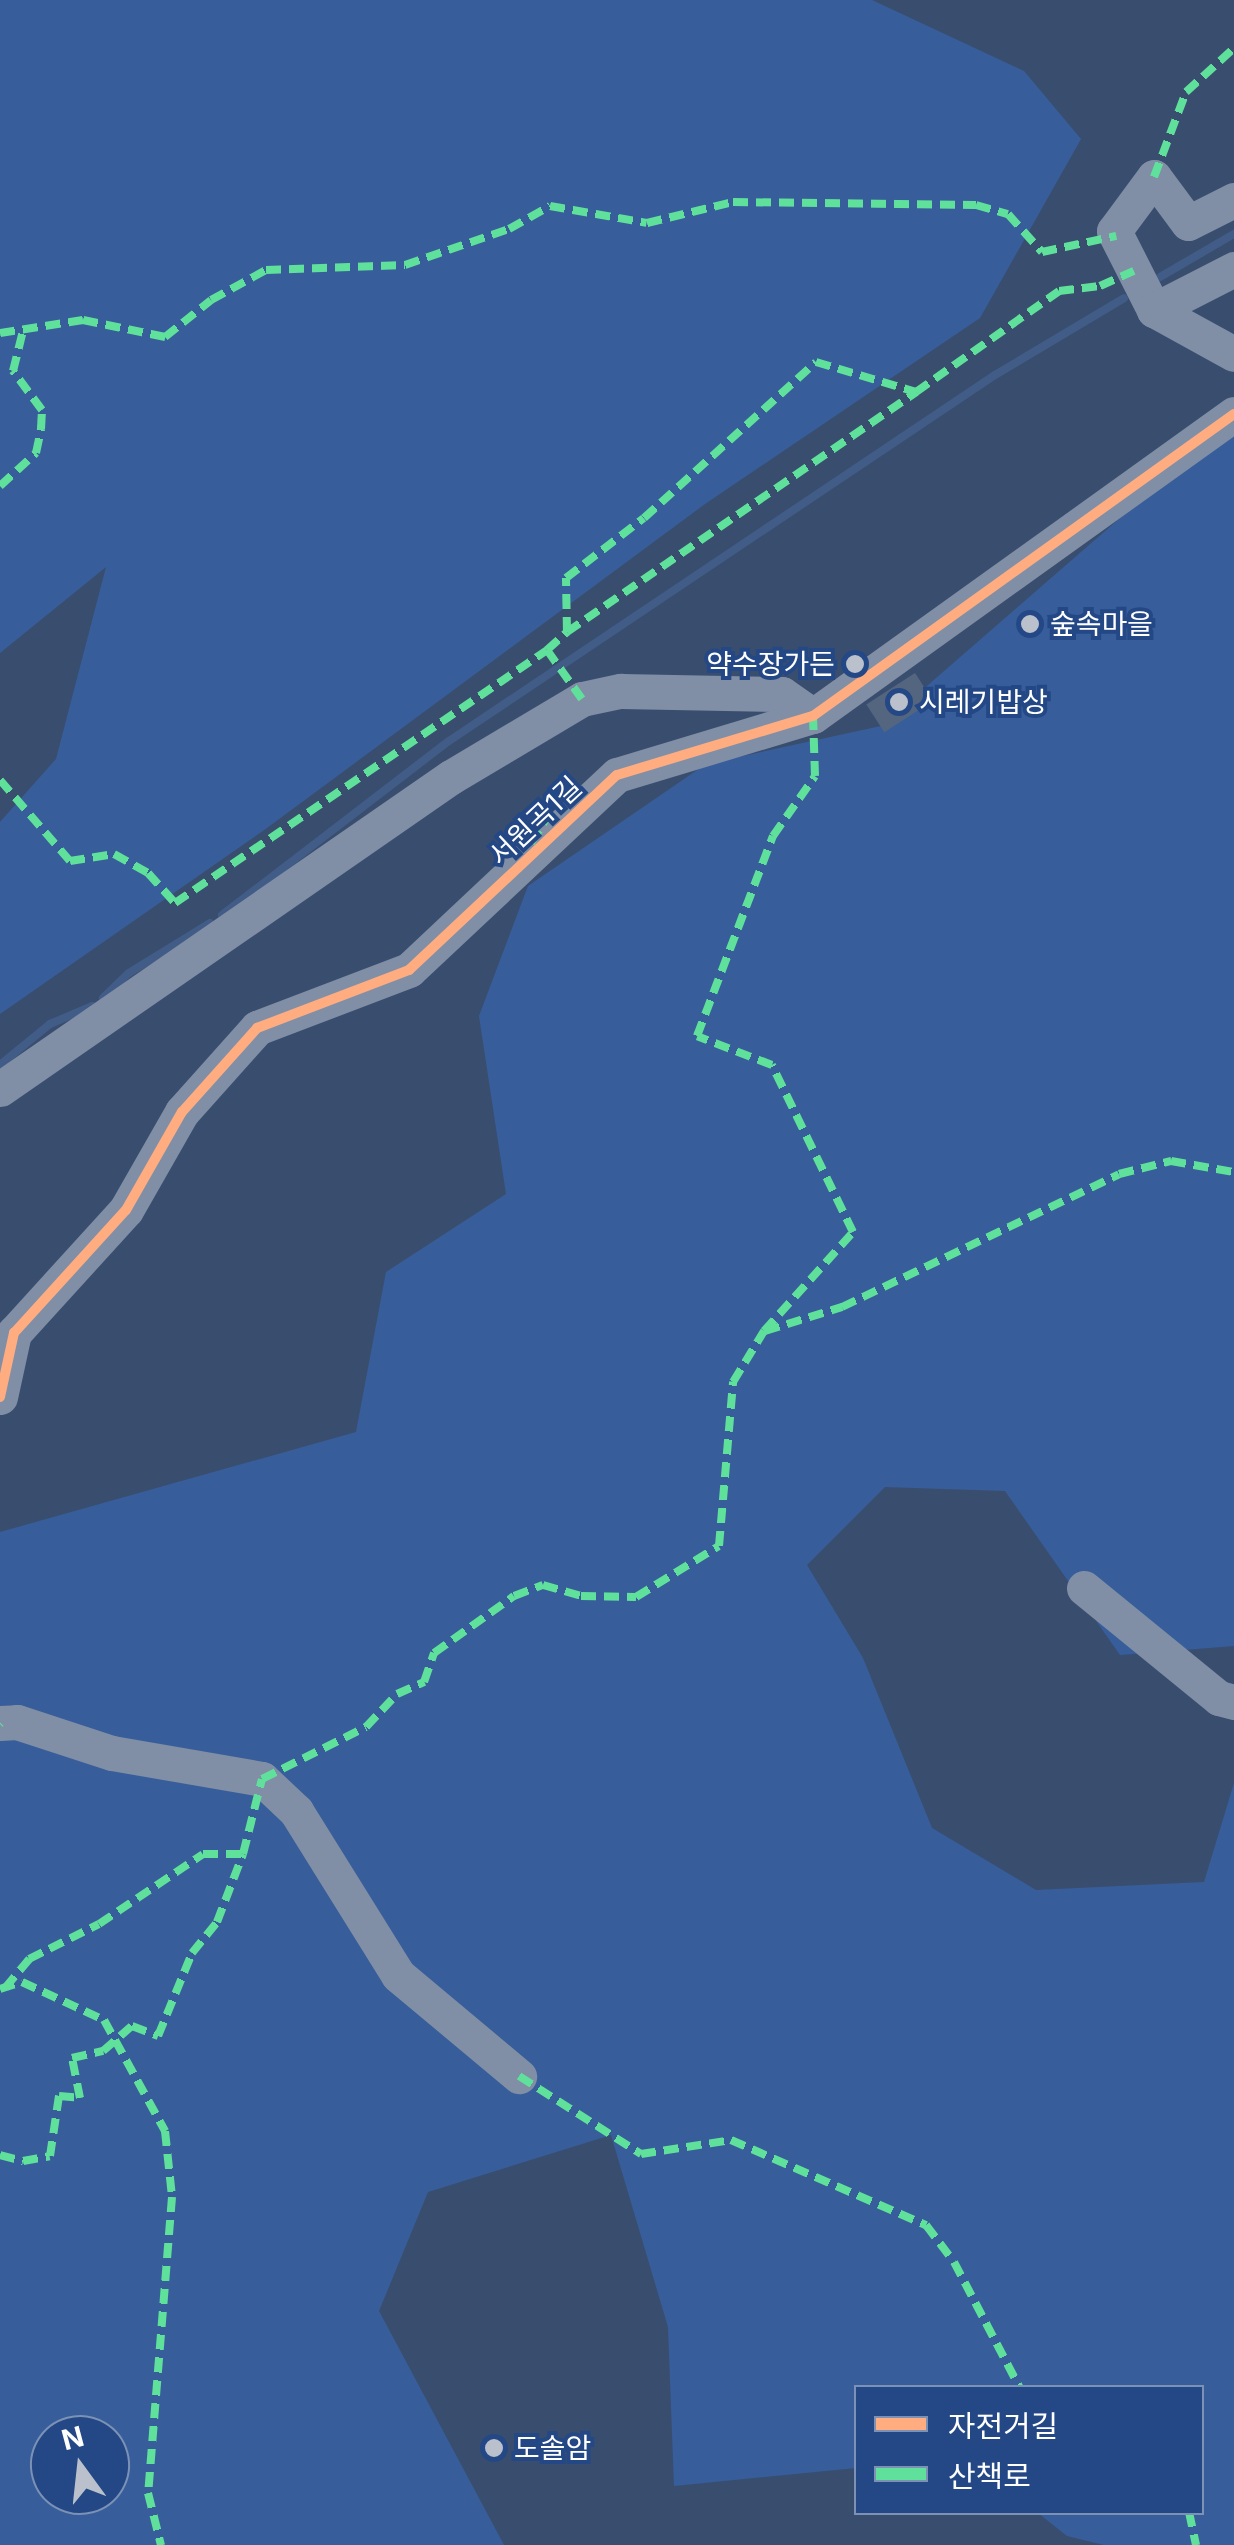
<!DOCTYPE html>
<html>
<head>
<meta charset="utf-8">
<style>
  body { margin:0 }
  #map { position:relative; width:1234px; height:2545px; overflow:hidden; background:#394e6f; font-family:Inter,"Noto Sans KR",sans-serif }
  div>[style] { position:absolute }
  .green>* { inset:0; background:#375e9b }
  .stream>* { height:8px; margin:-4px; padding:0 4px; transform-origin:4px; border-radius:4px; background:#415c87 }
  .building>* { inset:0; background:#546580; transform-origin:0 0 }
  .minor>* { height:35px; margin:-17.5px; padding:0 17.5px; transform-origin:17.5px; border-radius:17.5px; background:#808fa5 }
  .quiet>* { height:8px; margin-top:-4px; transform-origin:0; background:repeating-linear-gradient(90deg,#60e19b 0 15px,transparent 0 23px) }
  .cycleway>* { height:10px; margin:-5px; padding:0 5px; transform-origin:5px; border-radius:5px; background:#ffac80 }
  .dots>* { width:28px; height:28px; translate:-50% -50%; box-sizing:border-box; border:5px solid #234885; border-radius:50% }
  span { translate:-50% -50%; white-space:nowrap; text-align:center; line-height:1.15; -webkit-text-stroke:8px #234885; paint-order:stroke }
  .poi-label { font-size:28px; color:#fff }
  .left { translate:0 -50%; text-align:left }
  .right { translate:-100% -50%; text-align:right }
  .street-label { font-size:28px; color:#fff }
  .legend { position:absolute; left:854px; top:2385px; width:350px; height:130px; box-sizing:border-box; background:#234885; border:2px solid #7b91b6; margin:0; padding:12px 18px; list-style:none; font-size:30px; color:#fff }
  .legend li { display:flex; align-items:center; gap:20px; height:50px }
  .legend b { width:50px; border:2px solid #7b91b6 }
  .north { position:absolute; left:30px; top:2415px; width:100px; height:100px; box-sizing:border-box; background:#234885; border:2px solid #7b91b6; border-radius:50%; rotate:345deg; font-size:28px; font-weight:700; line-height:40px; text-align:center; color:#fff }
  .north::after { content:''; display:block; margin:auto; width:35px; height:45px; background:#bac1cd; clip-path:polygon(50% 0,100% 100%,50% 72%,0 100%) }
</style>
</head>
<body>
<div id="map">
  <div class="green">
    <i style="clip-path:polygon(0 0,872px 0,1024px 71px,1081px 139px,980px 318px,705px 504px,267px 828px,0 1014px,0 822px,56px 759px,106px 567px,0 653px)"></i>
    <i style="clip-path:polygon(evenodd,1234px 419px,1234px 1646px,1120px 1655px,1005px 1491px,885px 1487px,807px 1565px,863px 1658px,932px 1828px,1036px 1890px,1204px 1882px,1234px 1783px,1234px 2545px,1104px 2545px,1067px 2536px,1038px 2513px,1202px 2512px,1202px 2388px,856px 2388px,856px 2468px,674px 2486px,668px 2327px,611px 2135px,428px 2192px,379px 2311px,504px 2545px,0 2545px,0 1532px,356px 1432px,386px 1272px,506px 1194px,479px 1016px,528px 886px,706px 764px,881px 726px,1234px 419px,50px 2435px,110px 2435px,110px 2495px,50px 2495px,50px 2435px)"></i>
  </div>
  <div class="stream">
    <i style="left:1160px;top:277px;width:86px;rotate:-30.2deg"></i>
    <i style="left:222px;top:915px;width:286px;rotate:-37.5deg"></i>
    <i style="left:449px;top:741px;width:657px;rotate:-33.84deg"></i>
    <i style="left:995px;top:375px;width:150px;rotate:-30.8deg"></i>
    <i style="left:103px;top:998px;width:36px;rotate:-44deg"></i>
    <i style="left:129px;top:973px;width:95px;rotate:-31.7deg"></i>
    <i style="left:0;top:1065px;width:65px;rotate:-39.4deg"></i>
    <i style="left:50px;top:1024px;width:46px;rotate:-23.2deg"></i>
  </div>
  <div class="building">
    <i style="left:915px;top:673px;width:33px;height:58px;rotate:57deg"></i>
  </div>
  <div class="minor">
    <i style="left:1234px;top:200px;width:51px;rotate:153.4deg"></i>
    <i style="left:1188px;top:223px;width:57px;rotate:-126.5deg"></i>
    <i style="left:1154px;top:177px;width:67px;rotate:126.5deg"></i>
    <i style="left:1114px;top:231px;width:89px;rotate:63.1deg"></i>
    <i style="left:1154px;top:310px;width:91px;rotate:28.8deg"></i>
    <i style="left:1154px;top:310px;width:90px;rotate:-27.1deg"></i>
    <i style="left:0;top:1089px;width:548px;rotate:-34.68deg"></i>
    <i style="left:451px;top:777px;width:152px;rotate:-30.8deg"></i>
    <i style="left:582px;top:699px;width:40px;rotate:-12deg"></i>
    <i style="left:621px;top:691px;width:161px;rotate:1.1deg"></i>
    <i style="left:782px;top:694px;width:38px;rotate:35deg"></i>
    <i style="left:0;top:1397px;width:66px;rotate:-77.7deg"></i>
    <i style="left:14px;top:1333px;width:166px;rotate:-47.7deg"></i>
    <i style="left:126px;top:1210px;width:113px;rotate:-60.3deg"></i>
    <i style="left:182px;top:1112px;width:113px;rotate:-48.2deg"></i>
    <i style="left:257px;top:1028px;width:163px;rotate:-20.9deg"></i>
    <i style="left:409px;top:970px;width:285px;rotate:-43.2deg"></i>
    <i style="left:617px;top:775px;width:205px;rotate:-16.8deg"></i>
    <i style="left:813px;top:716px;width:518px;rotate:-35.65deg"></i>
    <i style="left:1084px;top:1588px;width:174px;rotate:39.2deg"></i>
    <i style="left:1219px;top:1698px;width:16px;rotate:15deg"></i>
    <i style="left:0;top:1723px;width:17px;rotate:-3deg"></i>
    <i style="left:17px;top:1722px;width:100px;rotate:18.1deg"></i>
    <i style="left:112px;top:1753px;width:152px;rotate:9.8deg"></i>
    <i style="left:262px;top:1779px;width:47px;rotate:43.3deg"></i>
    <i style="left:296px;top:1811px;width:193px;rotate:58.1deg"></i>
    <i style="left:398px;top:1975px;width:158px;rotate:39.9deg"></i>
  </div>
  <div class="quiet">
    <i style="left:1154px;top:177px;width:91px;rotate:-69.4deg"></i>
    <i style="left:1186px;top:92px;width:65px;rotate:-42.5deg"></i>
    <i style="left:0;top:333px;width:84px;rotate:-8.9deg"></i>
    <i style="left:83px;top:320px;width:84px;rotate:11.7deg"></i>
    <i style="left:165px;top:337px;width:59px;rotate:-38.8deg"></i>
    <i style="left:211px;top:300px;width:63px;rotate:-28.6deg"></i>
    <i style="left:266px;top:270px;width:139px;rotate:-2.1deg"></i>
    <i style="left:405px;top:265px;width:110px;rotate:-19.1deg"></i>
    <i style="left:509px;top:229px;width:47px;rotate:-29.3deg"></i>
    <i style="left:550px;top:206px;width:98px;rotate:9.9deg"></i>
    <i style="left:647px;top:223px;width:89px;rotate:-13.7deg"></i>
    <i style="left:733px;top:202px;width:243px;rotate:0.7deg"></i>
    <i style="left:976px;top:205px;width:33px;rotate:16deg"></i>
    <i style="left:1008px;top:214px;width:51px;rotate:48.2deg"></i>
    <i style="left:1042px;top:252px;width:76px;rotate:-12.2deg"></i>
    <i style="left:0;top:486px;width:49px;rotate:-42.5deg"></i>
    <i style="left:36px;top:453px;width:25px;rotate:-78deg"></i>
    <i style="left:41px;top:429px;width:19px;rotate:-87deg"></i>
    <i style="left:42px;top:410px;width:49px;rotate:-126.6deg"></i>
    <i style="left:13px;top:371px;width:45px;rotate:-76deg"></i>
    <i style="left:567px;top:632px;width:424px;rotate:-34.5deg"></i>
    <i style="left:547px;top:650px;width:60px;rotate:54.5deg"></i>
    <i style="left:0;top:780px;width:107px;rotate:49.2deg"></i>
    <i style="left:70px;top:861px;width:45px;rotate:-9deg"></i>
    <i style="left:114px;top:854px;width:39px;rotate:29deg"></i>
    <i style="left:148px;top:873px;width:40px;rotate:48deg"></i>
    <i style="left:175px;top:903px;width:450px;rotate:-34.2deg"></i>
    <i style="left:547px;top:650px;width:27px;rotate:-42deg"></i>
    <i style="left:567px;top:632px;width:54px;rotate:-91.1deg"></i>
    <i style="left:566px;top:578px;width:98px;rotate:-37.6deg"></i>
    <i style="left:644px;top:518px;width:232px;rotate:-42.2deg"></i>
    <i style="left:816px;top:362px;width:104px;rotate:16.7deg"></i>
    <i style="left:916px;top:392px;width:175px;rotate:-35.2deg"></i>
    <i style="left:1059px;top:291px;width:41px;rotate:-7deg"></i>
    <i style="left:1100px;top:286px;width:37px;rotate:-24deg"></i>
    <i style="left:531px;top:843px;width:40px;rotate:-58deg"></i>
    <i style="left:765px;top:1331px;width:81px;rotate:-17.3deg"></i>
    <i style="left:842px;top:1307px;width:307px;rotate:-25.6deg"></i>
    <i style="left:1119px;top:1174px;width:54px;rotate:-14deg"></i>
    <i style="left:1171px;top:1161px;width:64px;rotate:9.9deg"></i>
    <i style="left:0;top:1724px;width:1px;rotate:-45deg"></i>
    <i style="left:5px;top:1988px;width:38px;rotate:-50deg"></i>
    <i style="left:29px;top:1959px;width:78px;rotate:-26.6deg"></i>
    <i style="left:99px;top:1924px;width:125px;rotate:-33.9deg"></i>
    <i style="left:203px;top:1854px;width:40px"></i>
    <i style="left:0;top:1989px;width:23px;rotate:-18deg"></i>
    <i style="left:22px;top:1982px;width:90px;rotate:24.9deg"></i>
    <i style="left:104px;top:2020px;width:127px;rotate:61.2deg"></i>
    <i style="left:165px;top:2131px;width:66px;rotate:83.9deg"></i>
    <i style="left:172px;top:2197px;width:297px;rotate:94.6deg"></i>
    <i style="left:148px;top:2493px;width:54px;rotate:76deg"></i>
    <i style="left:519px;top:2076px;width:145px;rotate:32.6deg"></i>
    <i style="left:641px;top:2154px;width:91px;rotate:-8.8deg"></i>
    <i style="left:731px;top:2140px;width:213px;rotate:23.6deg"></i>
    <i style="left:926px;top:2225px;width:46px;rotate:52.9deg"></i>
    <i style="left:954px;top:2262px;width:142px;rotate:62.4deg"></i>
    <i style="left:0;top:2155px;width:24px;rotate:15deg"></i>
    <i style="left:23px;top:2161px;width:27px;rotate:-10deg"></i>
    <i style="left:50px;top:2156px;width:61px;rotate:-81.5deg"></i>
    <i style="left:59px;top:2096px;width:21px;rotate:5deg"></i>
    <i style="left:80px;top:2098px;width:41px;rotate:-101.3deg"></i>
    <i style="left:72px;top:2058px;width:32px;rotate:-13deg"></i>
    <i style="left:103px;top:2051px;width:38px;rotate:-41deg"></i>
    <i style="left:132px;top:2026px;width:28px;rotate:21deg"></i>
    <i style="left:158px;top:2036px;width:90px;rotate:-67.7deg"></i>
    <i style="left:192px;top:1953px;width:40px;rotate:-51deg"></i>
    <i style="left:217px;top:1922px;width:73px;rotate:-69.1deg"></i>
    <i style="left:243px;top:1854px;width:77px;rotate:-75.8deg"></i>
    <i style="left:262px;top:1779px;width:116px;rotate:-26.6deg"></i>
    <i style="left:366px;top:1727px;width:45px;rotate:-46.8deg"></i>
    <i style="left:397px;top:1694px;width:30px;rotate:-24deg"></i>
    <i style="left:424px;top:1682px;width:31px;rotate:-71deg"></i>
    <i style="left:434px;top:1653px;width:98px;rotate:-35.5deg"></i>
    <i style="left:514px;top:1596px;width:31px;rotate:-21deg"></i>
    <i style="left:543px;top:1585px;width:40px;rotate:16deg"></i>
    <i style="left:581px;top:1596px;width:55px;rotate:1deg"></i>
    <i style="left:636px;top:1597px;width:97px;rotate:-31.6deg"></i>
    <i style="left:719px;top:1546px;width:165px;rotate:-85.1deg"></i>
    <i style="left:733px;top:1382px;width:60px;rotate:-58.7deg"></i>
    <i style="left:764px;top:1331px;width:133px;rotate:-48deg"></i>
    <i style="left:853px;top:1232px;width:186px;rotate:-115.9deg"></i>
    <i style="left:772px;top:1065px;width:80px;rotate:-158.9deg"></i>
    <i style="left:697px;top:1036px;width:214px;rotate:-69.2deg"></i>
    <i style="left:773px;top:836px;width:73px;rotate:-55deg"></i>
    <i style="left:815px;top:776px;width:60px;rotate:-91.9deg"></i>
    <i style="left:1189px;top:2512px;width:34px;rotate:78deg"></i>
  </div>
  <div class="cycleway">
    <i style="left:0;top:1397px;width:66px;rotate:-77.7deg"></i>
    <i style="left:14px;top:1333px;width:166px;rotate:-47.7deg"></i>
    <i style="left:126px;top:1210px;width:113px;rotate:-60.3deg"></i>
    <i style="left:182px;top:1112px;width:113px;rotate:-48.2deg"></i>
    <i style="left:257px;top:1028px;width:163px;rotate:-20.9deg"></i>
    <i style="left:409px;top:970px;width:285px;rotate:-43.2deg"></i>
    <i style="left:617px;top:775px;width:205px;rotate:-16.8deg"></i>
    <i style="left:813px;top:716px;width:518px;rotate:-35.65deg"></i>
  </div>
  <div class="dots">
    <i style="left:1030px;top:624px;background:#bac1cd"></i>
    <i style="left:855px;top:664px;background:#bac1cd"></i>
    <i style="left:899px;top:702px;background:#bac1cd"></i>
    <i style="left:494px;top:2448px;background:#bac1cd"></i>
  </div>
  <div class="poi-label">
    <span class="left" style="left:1050px;top:624px">숲속마을</span>
    <span class="right" style="left:835px;top:664px">약수장가든</span>
    <span class="left" style="left:919px;top:702px">시레기밥상</span>
    <span class="left" style="left:514px;top:2448px">도솔암</span>
  </div>
  <div class="street-label">
    <span style="left:535px;top:821px;rotate:-43deg">서원곡1길</span>
  </div>
  <ul class="legend">
  <li><b style="height:12px;background:#ffac80"></b>자전거길</li>
  <li><b style="height:12px;background:#60e19b"></b>산책로</li>
  </ul>
  <div class="north">N</div>
</div>
</body>
</html>
